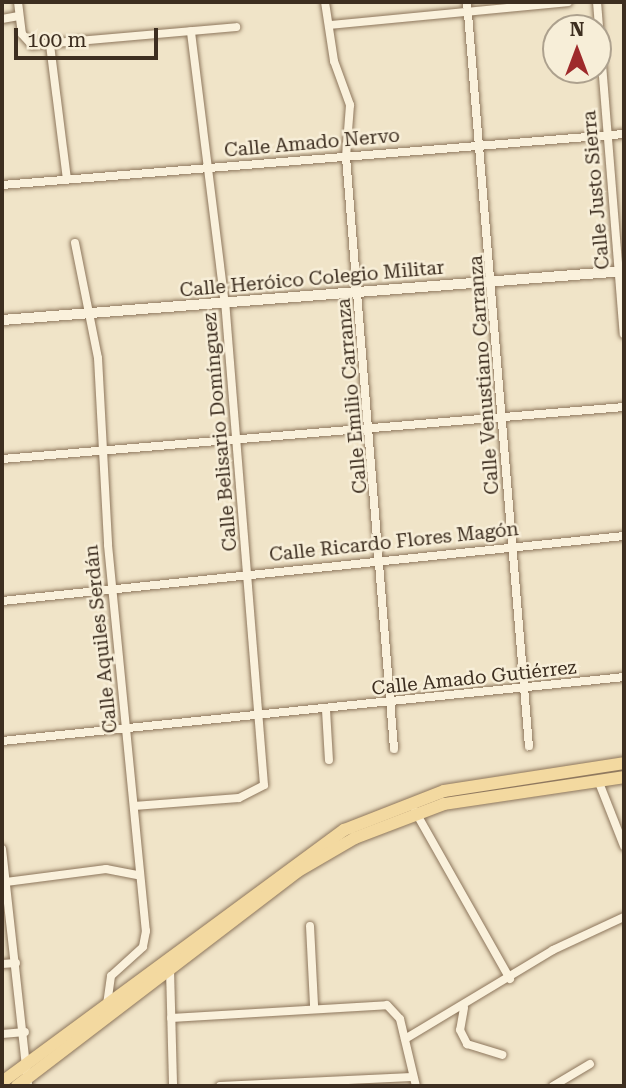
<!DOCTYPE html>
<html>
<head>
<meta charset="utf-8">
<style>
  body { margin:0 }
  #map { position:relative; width:626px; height:1088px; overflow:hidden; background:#f0e4c8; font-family:"Roboto Serif",serif }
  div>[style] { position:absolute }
  .roads { filter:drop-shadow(0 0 2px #8d765c) drop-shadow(0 0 2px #8d765c) }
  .street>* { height:8px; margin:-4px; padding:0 4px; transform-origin:4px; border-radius:4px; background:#faf1dc }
  .secondary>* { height:10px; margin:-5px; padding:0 5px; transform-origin:5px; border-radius:5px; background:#faf1dc }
  .primary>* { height:12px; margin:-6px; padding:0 6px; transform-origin:6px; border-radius:6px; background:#f3d9a0 }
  span { translate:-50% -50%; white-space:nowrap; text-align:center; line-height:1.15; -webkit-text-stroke:5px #f7eed8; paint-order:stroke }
  .street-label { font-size:19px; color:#3d2e20 }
  .frame { position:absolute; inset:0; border:4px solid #3d2e20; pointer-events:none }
  .north { position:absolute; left:542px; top:14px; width:70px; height:70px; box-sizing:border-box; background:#f7eed8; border:2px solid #ada18e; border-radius:50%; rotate:0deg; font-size:19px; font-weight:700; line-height:28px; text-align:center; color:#3d2e20 }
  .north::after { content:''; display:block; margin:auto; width:24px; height:32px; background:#9e2a2b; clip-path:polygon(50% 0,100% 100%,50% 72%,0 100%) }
  .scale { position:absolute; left:14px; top:28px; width:144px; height:32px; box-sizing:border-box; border:4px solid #3d2e20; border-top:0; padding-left:9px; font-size:21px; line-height:24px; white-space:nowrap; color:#3d2e20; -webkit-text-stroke:5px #f7eed8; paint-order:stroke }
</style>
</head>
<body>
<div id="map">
  <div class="roads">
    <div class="street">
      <i style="left:18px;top:2px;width:32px;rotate:83deg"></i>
      <i style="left:22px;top:34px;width:15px;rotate:48deg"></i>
      <i style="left:32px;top:45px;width:205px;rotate:-5deg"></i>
      <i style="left:325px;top:2px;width:60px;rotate:81.3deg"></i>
      <i style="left:334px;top:61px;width:47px;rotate:70deg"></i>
      <i style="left:350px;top:105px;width:52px;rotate:94.4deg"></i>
      <i style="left:346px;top:157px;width:594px;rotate:85.36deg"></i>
      <i style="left:467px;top:2px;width:747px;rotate:85.24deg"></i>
      <i style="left:597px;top:2px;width:333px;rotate:85.4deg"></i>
      <i style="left:2px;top:19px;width:17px;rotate:-10deg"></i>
      <i style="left:330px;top:25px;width:239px;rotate:-5.5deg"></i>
      <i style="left:50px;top:45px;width:135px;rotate:82.8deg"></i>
      <i style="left:2px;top:185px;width:624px;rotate:-4.69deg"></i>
      <i style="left:75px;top:243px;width:117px;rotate:78.7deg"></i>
      <i style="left:98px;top:358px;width:187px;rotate:86.9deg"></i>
      <i style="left:108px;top:545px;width:388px;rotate:84.4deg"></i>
      <i style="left:146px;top:931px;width:16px;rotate:101deg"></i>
      <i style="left:143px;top:947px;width:43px;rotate:137.8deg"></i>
      <i style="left:111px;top:976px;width:30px;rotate:98deg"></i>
      <i style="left:2px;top:459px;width:624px;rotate:-4.78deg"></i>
      <i style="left:2px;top:601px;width:625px;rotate:-5.97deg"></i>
      <i style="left:326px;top:710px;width:50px;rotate:86.6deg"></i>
      <i style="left:2px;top:741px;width:625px;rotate:-5.87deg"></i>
      <i style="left:598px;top:780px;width:71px;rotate:68.5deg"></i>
      <i style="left:134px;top:806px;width:105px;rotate:-4.4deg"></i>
      <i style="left:239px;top:798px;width:28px;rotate:-27deg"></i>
      <i style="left:264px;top:785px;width:482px;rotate:-94.6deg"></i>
      <i style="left:225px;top:305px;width:276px;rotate:-97.1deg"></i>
      <i style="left:415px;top:811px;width:193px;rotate:60.5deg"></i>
      <i style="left:2px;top:849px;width:238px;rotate:83.7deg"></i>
      <i style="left:6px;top:882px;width:101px;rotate:-7.4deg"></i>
      <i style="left:106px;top:869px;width:33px;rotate:11deg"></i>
      <i style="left:310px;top:926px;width:80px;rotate:87.1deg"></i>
      <i style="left:2px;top:964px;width:14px;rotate:-4deg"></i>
      <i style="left:170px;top:969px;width:117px;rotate:88.5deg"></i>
      <i style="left:464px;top:1008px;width:22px;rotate:100deg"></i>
      <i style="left:460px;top:1030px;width:16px;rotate:63deg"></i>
      <i style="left:467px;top:1044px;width:37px;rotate:17deg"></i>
      <i style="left:171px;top:1018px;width:216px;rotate:-3.4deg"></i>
      <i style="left:387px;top:1005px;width:19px;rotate:47deg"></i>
      <i style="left:400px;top:1019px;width:69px;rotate:76.6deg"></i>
      <i style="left:2px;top:1034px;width:23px;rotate:-5deg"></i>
      <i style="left:405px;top:1039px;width:173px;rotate:-31deg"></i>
      <i style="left:553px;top:950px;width:78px;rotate:-24.9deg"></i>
      <i style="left:220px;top:1086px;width:192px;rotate:-2.7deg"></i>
      <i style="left:553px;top:1086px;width:43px;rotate:-30.7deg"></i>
    </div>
    <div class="secondary">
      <i style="left:2px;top:320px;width:624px;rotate:-4.5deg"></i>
    </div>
    <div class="primary">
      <i style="left:2px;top:1082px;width:425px;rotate:-36.4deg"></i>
      <i style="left:344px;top:830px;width:107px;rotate:-21.3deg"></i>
      <i style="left:444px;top:791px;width:182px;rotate:-8.8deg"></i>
      <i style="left:17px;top:1086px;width:354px;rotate:-37.4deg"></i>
      <i style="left:298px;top:871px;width:66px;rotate:-30.1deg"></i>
      <i style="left:355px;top:838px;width:95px;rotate:-20.9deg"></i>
      <i style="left:444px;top:804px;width:182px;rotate:-8.5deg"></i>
    </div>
  </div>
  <div class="street-label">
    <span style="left:312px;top:143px;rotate:-5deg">Calle Amado Nervo</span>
    <span style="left:596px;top:190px;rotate:-95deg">Calle Justo Sierra</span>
    <span style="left:312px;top:279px;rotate:-5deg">Calle Heróico Colegio Militar</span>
    <span style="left:484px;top:375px;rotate:-94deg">Calle Venustiano Carranza</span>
    <span style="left:352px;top:396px;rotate:-95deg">Calle Emilio Carranza</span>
    <span style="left:220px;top:432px;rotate:-95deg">Calle Belisario Domínguez</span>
    <span style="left:394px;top:542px;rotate:-6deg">Calle Ricardo Flores Magón</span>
    <span style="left:101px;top:639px;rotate:-96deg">Calle Aquiles Serdán</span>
    <span style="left:474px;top:678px;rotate:-6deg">Calle Amado Gutiérrez</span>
  </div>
  <div class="frame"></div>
  <div class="north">N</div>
  <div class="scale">100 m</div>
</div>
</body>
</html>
